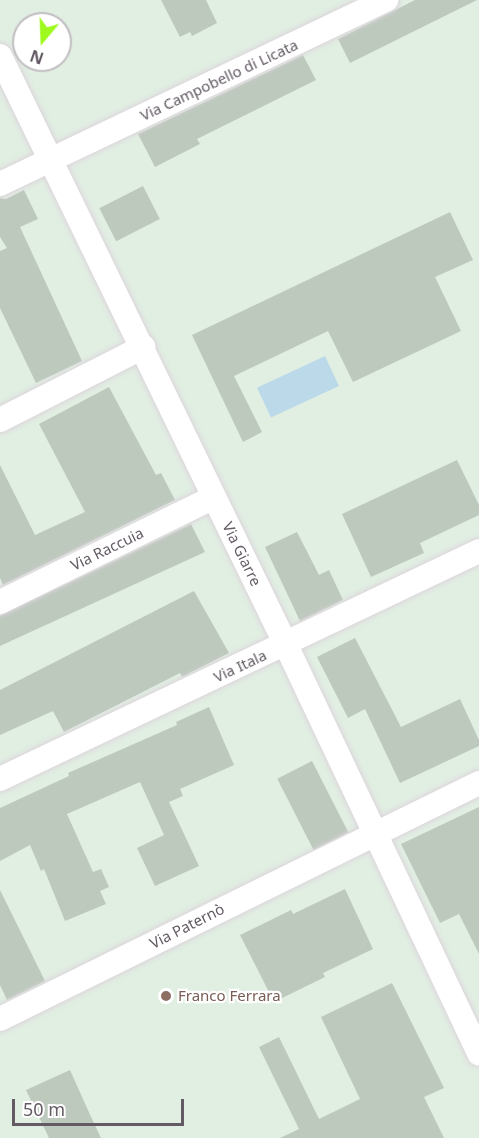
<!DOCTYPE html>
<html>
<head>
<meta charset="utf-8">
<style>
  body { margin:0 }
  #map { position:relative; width:479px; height:1138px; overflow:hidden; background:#e1eee2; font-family:"Noto Sans",sans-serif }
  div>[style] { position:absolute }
  .green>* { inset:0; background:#bbd9e9; transform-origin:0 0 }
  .building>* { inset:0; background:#bec9be; transform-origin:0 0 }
  .roads { filter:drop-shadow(0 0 2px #dcd4dc) drop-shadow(0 0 2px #dcd4dc) }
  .minor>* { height:24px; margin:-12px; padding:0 12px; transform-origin:12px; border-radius:12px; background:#fff }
  .dots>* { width:16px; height:16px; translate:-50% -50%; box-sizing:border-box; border:3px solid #fff; border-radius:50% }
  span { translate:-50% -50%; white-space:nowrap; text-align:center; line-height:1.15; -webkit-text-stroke:4.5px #fff; paint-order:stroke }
  .street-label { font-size:15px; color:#635a64 }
  .education-label { font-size:15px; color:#785e54 }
  .left { translate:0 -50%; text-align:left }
  .north { position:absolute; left:12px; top:12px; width:60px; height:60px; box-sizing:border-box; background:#fff; border:2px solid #c1bdc1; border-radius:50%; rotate:199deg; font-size:16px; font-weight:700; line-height:24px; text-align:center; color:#635a64 }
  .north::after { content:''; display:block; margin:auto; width:21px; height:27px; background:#9ef91c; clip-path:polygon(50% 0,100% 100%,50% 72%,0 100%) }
  .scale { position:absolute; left:12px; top:1099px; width:172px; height:27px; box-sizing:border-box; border:3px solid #635a64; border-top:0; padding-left:8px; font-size:18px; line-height:21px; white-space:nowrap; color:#635a64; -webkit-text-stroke:4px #fff; paint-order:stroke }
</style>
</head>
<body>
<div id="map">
  <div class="green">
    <i style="left:325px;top:356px;width:33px;height:75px;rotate:65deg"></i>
  </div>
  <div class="building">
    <i style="clip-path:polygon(161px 0,206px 0,217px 23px,192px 36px,190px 32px,180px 37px)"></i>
    <i style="clip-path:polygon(415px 0,477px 0,350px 63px,338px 39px)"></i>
    <i style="clip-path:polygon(303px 55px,316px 80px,197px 139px,200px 144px,155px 167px,138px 134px)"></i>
    <i style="left:143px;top:186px;width:37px;height:49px;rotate:63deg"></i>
    <i style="clip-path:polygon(24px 190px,38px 219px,20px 227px,82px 361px,36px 383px,0 308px,0 251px,7px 248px,0 237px,0 198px,6px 199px)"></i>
    <i style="clip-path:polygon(450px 212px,473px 260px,435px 277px,461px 331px,353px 382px,328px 331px,234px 376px,262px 432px,243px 442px,192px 335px)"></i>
    <i style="clip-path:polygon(109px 387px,156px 475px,161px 473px,175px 500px,3px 585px,0 578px,0 465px,35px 535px,85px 512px,39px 424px)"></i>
    <i style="clip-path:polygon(457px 460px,479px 505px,479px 515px,420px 543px,424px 553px,371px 577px,342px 514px)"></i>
    <i style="clip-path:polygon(191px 524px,205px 552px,0 646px,0 616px)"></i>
    <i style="clip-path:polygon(297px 532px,319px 575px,329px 570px,343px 600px,300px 621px,265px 547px)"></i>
    <i style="clip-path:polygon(194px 591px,229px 653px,182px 677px,180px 673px,64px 732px,53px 711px,0 735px,0 690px)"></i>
    <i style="clip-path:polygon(355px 638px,401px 727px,460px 699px,479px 740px,479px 746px,400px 783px,365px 709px,348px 718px,317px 657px)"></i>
    <i style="clip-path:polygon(209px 707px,234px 765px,180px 789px,183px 796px,169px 802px,199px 866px,155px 886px,137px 848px,164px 835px,140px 782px,67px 814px,93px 872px,101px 869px,109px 887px,100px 891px,106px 904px,65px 921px,44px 869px,41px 871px,30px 845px,0 861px,0 808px,69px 776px,68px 773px,177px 725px,176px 722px)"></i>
    <i style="left:312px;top:761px;width:80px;height:39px;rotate:63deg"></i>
    <i style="clip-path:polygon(479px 807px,479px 954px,459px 914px,440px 923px,401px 844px)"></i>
    <i style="clip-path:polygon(345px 889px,373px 949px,323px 973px,325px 977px,274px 1002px,240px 935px,291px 910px,293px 914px)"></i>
    <i style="clip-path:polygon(0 890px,45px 981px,7px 1000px,0 985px)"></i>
    <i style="clip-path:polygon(392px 983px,444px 1088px,424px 1097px,444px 1138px,280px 1138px,299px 1129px,259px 1047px,279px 1037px,319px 1119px,360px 1099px,321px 1017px)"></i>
    <i style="clip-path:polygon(70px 1070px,87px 1108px,101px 1138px,49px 1138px,37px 1113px,26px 1090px)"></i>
  </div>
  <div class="roads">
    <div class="minor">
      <i style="left:0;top:56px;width:655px;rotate:64.1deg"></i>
      <i style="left:286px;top:645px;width:452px;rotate:64.7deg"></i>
      <i style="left:0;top:184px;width:428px;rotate:-25.5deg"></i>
      <i style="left:0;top:420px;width:161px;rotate:-27deg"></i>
      <i style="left:0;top:602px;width:238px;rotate:-26.1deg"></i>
      <i style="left:0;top:779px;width:530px;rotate:-25.45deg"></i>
      <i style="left:0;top:1019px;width:534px;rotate:-26.23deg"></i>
    </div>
  </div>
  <div class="dots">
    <i style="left:166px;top:996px;background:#8d6e63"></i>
  </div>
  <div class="street-label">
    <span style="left:219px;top:80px;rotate:-25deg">Via Campobello di Licata</span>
    <span style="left:107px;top:549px;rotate:-26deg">Via Raccuia</span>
    <span style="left:242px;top:554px;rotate:64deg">Via Giarre</span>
    <span style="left:240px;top:666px;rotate:-25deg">Via Itala</span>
    <span style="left:187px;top:926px;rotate:-27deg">Via Paternò</span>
  </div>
  <div class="education-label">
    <span class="left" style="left:178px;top:996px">Franco Ferrara</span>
  </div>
  <div class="north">N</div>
  <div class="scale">50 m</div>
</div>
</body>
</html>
